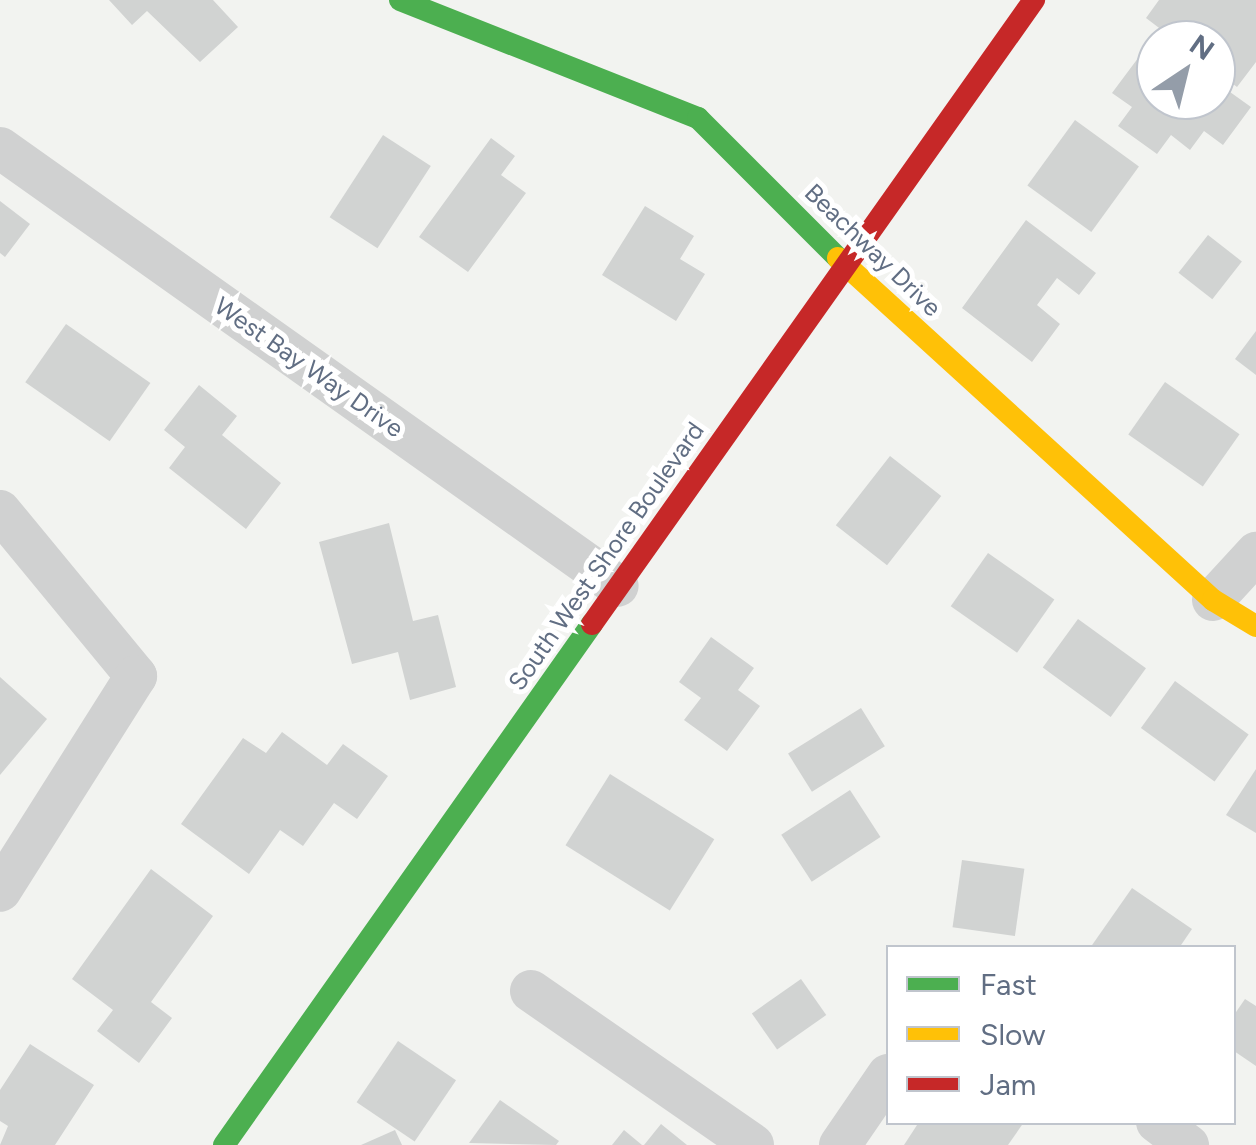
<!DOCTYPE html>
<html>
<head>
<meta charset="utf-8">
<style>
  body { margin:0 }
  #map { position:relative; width:1256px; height:1145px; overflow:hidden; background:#f2f3f0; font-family:Figtree,sans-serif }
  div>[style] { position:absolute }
  .building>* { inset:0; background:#d1d3d2; transform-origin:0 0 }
  .street>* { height:42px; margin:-21px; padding:0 21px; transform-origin:21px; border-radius:21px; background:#d0d1d1 }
  .fast>* { height:22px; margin:-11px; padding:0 11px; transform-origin:11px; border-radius:11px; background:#4caf50 }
  .slow>* { height:22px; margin:-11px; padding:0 11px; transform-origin:11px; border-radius:11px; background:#ffc107 }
  .jam>* { height:22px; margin:-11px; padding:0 11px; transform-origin:11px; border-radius:11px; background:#c62828 }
  span { translate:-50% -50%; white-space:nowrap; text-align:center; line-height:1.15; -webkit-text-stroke:10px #fff; paint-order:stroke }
  .street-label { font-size:25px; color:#616e83 }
  .legend { position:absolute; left:886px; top:945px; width:350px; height:180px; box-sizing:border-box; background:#fff; border:2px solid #c0c5cd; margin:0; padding:12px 18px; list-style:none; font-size:30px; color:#616e83 }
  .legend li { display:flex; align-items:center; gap:20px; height:50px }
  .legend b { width:50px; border:2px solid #c0c5cd }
  .north { position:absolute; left:1136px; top:20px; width:100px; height:100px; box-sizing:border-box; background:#fff; border:2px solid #c0c5cd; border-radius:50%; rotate:35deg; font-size:28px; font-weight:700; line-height:40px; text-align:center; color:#616e83 }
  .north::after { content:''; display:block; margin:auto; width:35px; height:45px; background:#949da9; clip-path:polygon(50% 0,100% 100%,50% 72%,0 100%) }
</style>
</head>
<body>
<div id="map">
  <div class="building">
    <i style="clip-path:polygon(109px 0,213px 0,238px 27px,200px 62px,147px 11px,132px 25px)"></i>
    <i style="clip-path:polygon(1159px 0,1256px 0,1256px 62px,1237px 87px,1216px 71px,1216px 40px,1175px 40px,1146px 18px)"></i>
    <i style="clip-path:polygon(1156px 34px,1156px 100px,1216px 100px,1216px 82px,1251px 107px,1223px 145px,1204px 131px,1190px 150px,1171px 135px,1157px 154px,1118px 126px,1132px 107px,1112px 93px)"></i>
    <i style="left:1075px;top:120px;width:79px;height:81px;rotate:36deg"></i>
    <i style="left:383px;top:135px;width:57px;height:98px;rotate:33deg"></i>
    <i style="clip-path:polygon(491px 138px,515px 156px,501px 175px,526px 193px,468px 272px,419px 237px)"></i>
    <i style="clip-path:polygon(0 201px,30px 224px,5px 257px,0 253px)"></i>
    <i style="clip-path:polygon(645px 206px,694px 236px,680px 259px,705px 274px,676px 321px,602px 275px)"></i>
    <i style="clip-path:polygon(1026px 220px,1096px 273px,1079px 295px,1057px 278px,1037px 305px,1060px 324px,1032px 362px,962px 308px)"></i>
    <i style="left:1208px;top:235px;width:43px;height:48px;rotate:38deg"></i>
    <i style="left:66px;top:324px;width:103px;height:71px;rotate:35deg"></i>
    <i style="clip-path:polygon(1256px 331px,1256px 375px,1235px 359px)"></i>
    <i style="left:1165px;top:382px;width:91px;height:64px;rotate:35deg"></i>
    <i style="clip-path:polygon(199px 385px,237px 416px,222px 435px,281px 483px,246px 529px,169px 468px,185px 447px,164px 430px)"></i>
    <i style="left:890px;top:456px;width:65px;height:88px;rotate:38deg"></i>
    <i style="clip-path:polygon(389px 523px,413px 621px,438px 615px,456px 687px,410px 700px,398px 652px,352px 664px,319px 542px)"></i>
    <i style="left:988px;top:553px;width:81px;height:65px;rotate:35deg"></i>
    <i style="left:1078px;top:619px;width:84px;height:60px;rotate:36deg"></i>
    <i style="clip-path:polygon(711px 637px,754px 668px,738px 690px,760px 706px,727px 751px,684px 720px,701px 698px,679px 682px)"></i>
    <i style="clip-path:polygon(0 677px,47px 719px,0 775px)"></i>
    <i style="left:1175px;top:681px;width:91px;height:58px;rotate:36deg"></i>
    <i style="left:861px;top:708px;width:45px;height:86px;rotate:58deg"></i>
    <i style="clip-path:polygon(282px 732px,327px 765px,343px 744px,388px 776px,357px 819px,334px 803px,303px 846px,280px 830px,249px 874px,181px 824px,243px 738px,266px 753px)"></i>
    <i style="clip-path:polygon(1256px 769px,1256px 833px,1226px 815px)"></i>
    <i style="left:610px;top:774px;width:123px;height:84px;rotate:32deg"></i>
    <i style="left:850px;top:790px;width:56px;height:82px;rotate:57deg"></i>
    <i style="left:962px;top:860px;width:63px;height:68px;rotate:8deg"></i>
    <i style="clip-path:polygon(151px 869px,213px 916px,151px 1002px,172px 1018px,139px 1063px,97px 1031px,113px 1010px,72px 979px)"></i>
    <i style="clip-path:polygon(1132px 888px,1192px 929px,1179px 948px,1090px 948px)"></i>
    <i style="left:801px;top:979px;width:44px;height:60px;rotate:55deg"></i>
    <i style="clip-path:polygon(1245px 999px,1256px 1006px,1256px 1066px,1234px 1051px,1234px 1015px)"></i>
    <i style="left:398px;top:1041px;width:70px;height:74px;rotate:34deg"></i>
    <i style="clip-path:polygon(30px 1044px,94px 1085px,55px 1145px,0 1145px,8px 1126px,0 1121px,0 1090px)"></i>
    <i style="clip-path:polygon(500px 1100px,559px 1141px,556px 1145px,469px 1143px)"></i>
    <i style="clip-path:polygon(919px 1122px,1024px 1122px,1008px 1145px,904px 1145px)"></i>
    <i style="clip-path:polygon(661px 1124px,687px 1145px,644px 1145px)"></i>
    <i style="clip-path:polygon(395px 1130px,402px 1145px,361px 1145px)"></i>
    <i style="clip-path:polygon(624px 1130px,642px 1145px,612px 1145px)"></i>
  </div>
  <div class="street">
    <i style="left:0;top:148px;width:757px;rotate:35.33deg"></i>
    <i style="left:0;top:511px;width:214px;rotate:50.5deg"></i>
    <i style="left:136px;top:676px;width:254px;rotate:122.3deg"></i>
    <i style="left:1213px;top:600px;width:64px;rotate:-47.5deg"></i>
    <i style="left:531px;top:991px;width:270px;rotate:34.7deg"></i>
    <i style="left:1157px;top:1122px;width:39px;rotate:37deg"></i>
    <i style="left:840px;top:1145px;width:85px;rotate:-55.6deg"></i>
  </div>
  <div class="fast">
    <i style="left:400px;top:0;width:321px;rotate:21.6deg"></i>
    <i style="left:698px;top:118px;width:198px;rotate:45deg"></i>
    <i style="left:224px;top:1145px;width:638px;rotate:-54.77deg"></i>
  </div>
  <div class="slow">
    <i style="left:838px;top:258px;width:508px;rotate:42.36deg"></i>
    <i style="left:1213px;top:600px;width:50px;rotate:31.2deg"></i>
  </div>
  <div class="jam">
    <i style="left:592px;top:624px;width:765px;rotate:-54.69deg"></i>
  </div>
  <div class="street-label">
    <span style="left:873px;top:250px;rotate:44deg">Beachway Drive</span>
    <span style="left:309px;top:367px;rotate:35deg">West Bay Way Drive</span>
    <span style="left:606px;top:556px;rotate:-55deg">South West Shore Boulevard</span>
  </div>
  <ul class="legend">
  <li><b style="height:12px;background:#4caf50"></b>Fast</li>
  <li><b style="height:12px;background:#ffc107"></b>Slow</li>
  <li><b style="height:12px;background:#c62828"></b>Jam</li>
  </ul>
  <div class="north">N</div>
</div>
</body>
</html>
